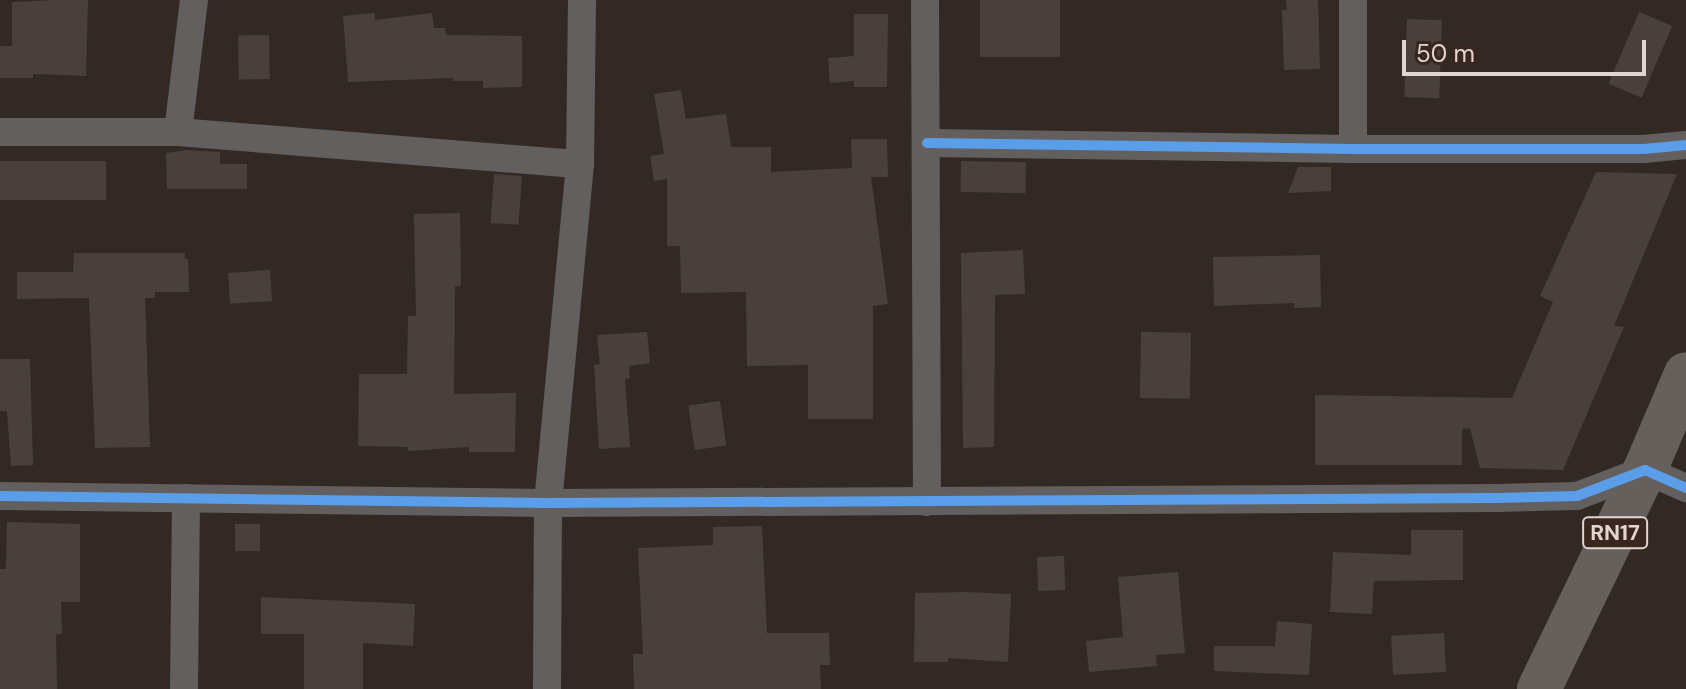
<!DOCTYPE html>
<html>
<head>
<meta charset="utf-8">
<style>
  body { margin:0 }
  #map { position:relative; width:1686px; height:689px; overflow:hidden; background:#332924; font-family:"DM Sans",sans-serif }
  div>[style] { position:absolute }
  .building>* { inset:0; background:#49403c; transform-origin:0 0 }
  .minor>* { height:28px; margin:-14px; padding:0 14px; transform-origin:14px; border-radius:14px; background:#635f5e }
  .primary>* { height:44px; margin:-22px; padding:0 22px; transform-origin:22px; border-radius:22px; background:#66605c }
  .cycleway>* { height:10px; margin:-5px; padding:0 5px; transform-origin:5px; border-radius:5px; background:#5a9eea }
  span { translate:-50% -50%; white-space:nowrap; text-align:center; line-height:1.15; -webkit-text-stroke:7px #39261e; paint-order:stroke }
  .shield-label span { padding:2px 6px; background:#39261e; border:2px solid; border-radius:6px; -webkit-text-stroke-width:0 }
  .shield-label { font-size:22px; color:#e2d5d0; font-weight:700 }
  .scale { position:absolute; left:1402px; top:40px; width:244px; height:36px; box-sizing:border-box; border:4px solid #e2d5d0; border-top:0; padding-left:10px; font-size:24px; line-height:28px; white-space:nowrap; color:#e2d5d0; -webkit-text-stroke:6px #39261e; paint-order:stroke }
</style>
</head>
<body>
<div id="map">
  <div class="building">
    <i style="clip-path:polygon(55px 0,88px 0,86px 76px,33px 74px,33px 78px,0 78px,0 46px,12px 46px,12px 2px)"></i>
    <i style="left:980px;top:0;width:80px;height:57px"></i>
    <i style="clip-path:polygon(1286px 0,1318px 0,1320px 69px,1284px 70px,1282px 10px,1287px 10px)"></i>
    <i style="left:1639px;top:12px;width:36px;height:78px;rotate:23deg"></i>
    <i style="clip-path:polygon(375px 13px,375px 20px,432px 13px,434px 28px,445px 28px,446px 35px,522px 36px,522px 87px,483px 88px,483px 81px,453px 81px,453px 78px,348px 82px,343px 16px)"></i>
    <i style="clip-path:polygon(854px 14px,888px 14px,887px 87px,854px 87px,854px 81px,830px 83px,828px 58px,854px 56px)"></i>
    <i style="left:1407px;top:19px;width:35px;height:78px;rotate:2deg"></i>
    <i style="left:269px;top:35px;width:44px;height:31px;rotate:89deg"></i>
    <i style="clip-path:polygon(681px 90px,686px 119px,726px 114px,731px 147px,771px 147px,771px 172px,852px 168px,851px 139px,887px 139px,888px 177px,871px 177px,888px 304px,873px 306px,873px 419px,808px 419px,808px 365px,747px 366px,746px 292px,681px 293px,680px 246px,667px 246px,667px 179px,654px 181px,650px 156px,664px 154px,654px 94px)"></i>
    <i style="clip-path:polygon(187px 150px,220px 152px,220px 164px,247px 164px,247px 189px,167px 189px,166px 153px)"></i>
    <i style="left:0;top:161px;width:106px;height:39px"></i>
    <i style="left:961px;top:161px;width:65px;height:31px;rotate:1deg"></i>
    <i style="clip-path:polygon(1298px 167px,1331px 167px,1331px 191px,1288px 193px)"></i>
    <i style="clip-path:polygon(1596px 172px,1677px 174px,1614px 326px,1624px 327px,1563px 470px,1480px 468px,1470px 428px,1462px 429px,1462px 465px,1315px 465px,1315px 395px,1512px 398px,1553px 302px,1540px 296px)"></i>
    <i style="left:494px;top:174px;width:28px;height:49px;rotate:4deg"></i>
    <i style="clip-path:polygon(460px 213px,461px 286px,455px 286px,454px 394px,516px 393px,515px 452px,469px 452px,469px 447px,408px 451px,408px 447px,358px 446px,359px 374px,407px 374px,408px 316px,416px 316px,414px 214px)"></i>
    <i style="clip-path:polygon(1023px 250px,1025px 294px,995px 295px,994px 447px,963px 448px,961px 253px)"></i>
    <i style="clip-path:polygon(74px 253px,185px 253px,185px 259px,188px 259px,189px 292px,155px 292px,155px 298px,145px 298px,150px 447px,95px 448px,89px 298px,17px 299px,17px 272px,73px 272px)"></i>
    <i style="clip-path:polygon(1320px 255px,1321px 307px,1294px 308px,1294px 303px,1214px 306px,1213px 257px)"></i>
    <i style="left:270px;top:270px;width:31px;height:42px;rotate:86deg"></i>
    <i style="clip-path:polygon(647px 332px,650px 363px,629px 366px,630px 378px,625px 379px,630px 447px,599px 449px,594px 365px,600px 364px,597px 335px)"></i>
    <i style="left:1141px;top:332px;width:50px;height:66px;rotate:1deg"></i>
    <i style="clip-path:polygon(0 359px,30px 359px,33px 465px,11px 466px,7px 411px,0 411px)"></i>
    <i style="left:720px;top:401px;width:45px;height:32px;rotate:82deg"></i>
    <i style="clip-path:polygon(7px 522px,80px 524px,80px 602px,61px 602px,62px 634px,56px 634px,57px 689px,0 689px,0 569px,6px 569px)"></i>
    <i style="left:235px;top:524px;width:25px;height:27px"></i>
    <i style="clip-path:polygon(762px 526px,767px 633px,829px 633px,830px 665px,820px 665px,821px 689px,634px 689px,633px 654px,643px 654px,638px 548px,713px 545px,713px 527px)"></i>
    <i style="clip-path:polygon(1411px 530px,1463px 530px,1463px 580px,1374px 581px,1372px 614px,1330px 612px,1333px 552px,1411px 555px)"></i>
    <i style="left:1064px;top:556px;width:34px;height:27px;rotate:88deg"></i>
    <i style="clip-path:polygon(1178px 572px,1185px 653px,1156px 655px,1157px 666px,1089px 672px,1086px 641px,1123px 637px,1118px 577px)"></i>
    <i style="clip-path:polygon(966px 592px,1011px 594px,1008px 662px,948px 658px,948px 662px,914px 662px,915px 593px)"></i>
    <i style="clip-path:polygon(261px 597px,415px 604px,413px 646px,363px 643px,363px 689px,304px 689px,304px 634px,261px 634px)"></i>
    <i style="clip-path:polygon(1277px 621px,1312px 624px,1309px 675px,1214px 671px,1214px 646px,1275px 646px)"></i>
    <i style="left:1444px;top:633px;width:39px;height:53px;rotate:87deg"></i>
  </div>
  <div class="minor">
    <i style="left:925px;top:0;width:502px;rotate:89.77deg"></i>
    <i style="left:0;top:132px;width:178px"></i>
    <i style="left:178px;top:132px;width:403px;rotate:4.6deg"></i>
    <i style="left:178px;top:132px;width:133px;rotate:-83.1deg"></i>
    <i style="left:927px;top:143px;width:426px;rotate:0.8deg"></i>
    <i style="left:1353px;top:149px;width:291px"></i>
    <i style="left:1644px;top:149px;width:42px;rotate:-5.4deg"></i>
    <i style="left:1353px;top:149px;width:149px;rotate:-90deg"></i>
    <i style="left:0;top:496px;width:548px;rotate:0.73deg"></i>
    <i style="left:548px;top:503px;width:949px;rotate:-0.3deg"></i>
    <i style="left:1497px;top:498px;width:80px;rotate:-1.4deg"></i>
    <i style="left:1577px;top:496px;width:73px;rotate:-20.9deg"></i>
    <i style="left:1645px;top:470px;width:45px;rotate:23.7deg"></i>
    <i style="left:184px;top:689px;width:191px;rotate:-89.4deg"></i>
    <i style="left:547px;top:689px;width:186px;rotate:-89.7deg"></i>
    <i style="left:548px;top:503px;width:341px;rotate:-84.6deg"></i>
    <i style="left:580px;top:164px;width:164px;rotate:-89.3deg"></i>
  </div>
  <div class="primary">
    <i style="left:1539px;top:689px;width:243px;rotate:-64.2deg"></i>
    <i style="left:1645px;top:470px;width:104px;rotate:-66.9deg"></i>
  </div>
  <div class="cycleway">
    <i style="left:927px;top:143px;width:426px;rotate:0.8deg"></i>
    <i style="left:1353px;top:149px;width:291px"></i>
    <i style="left:1644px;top:149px;width:42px;rotate:-5.4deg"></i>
    <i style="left:0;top:496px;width:548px;rotate:0.73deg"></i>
    <i style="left:548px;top:503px;width:949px;rotate:-0.3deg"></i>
    <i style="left:1497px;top:498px;width:80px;rotate:-1.4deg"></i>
    <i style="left:1577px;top:496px;width:73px;rotate:-20.9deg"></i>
    <i style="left:1645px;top:470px;width:45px;rotate:23.7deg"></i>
  </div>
  <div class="shield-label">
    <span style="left:1615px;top:533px">RN17</span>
  </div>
  <div class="scale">50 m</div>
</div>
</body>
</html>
